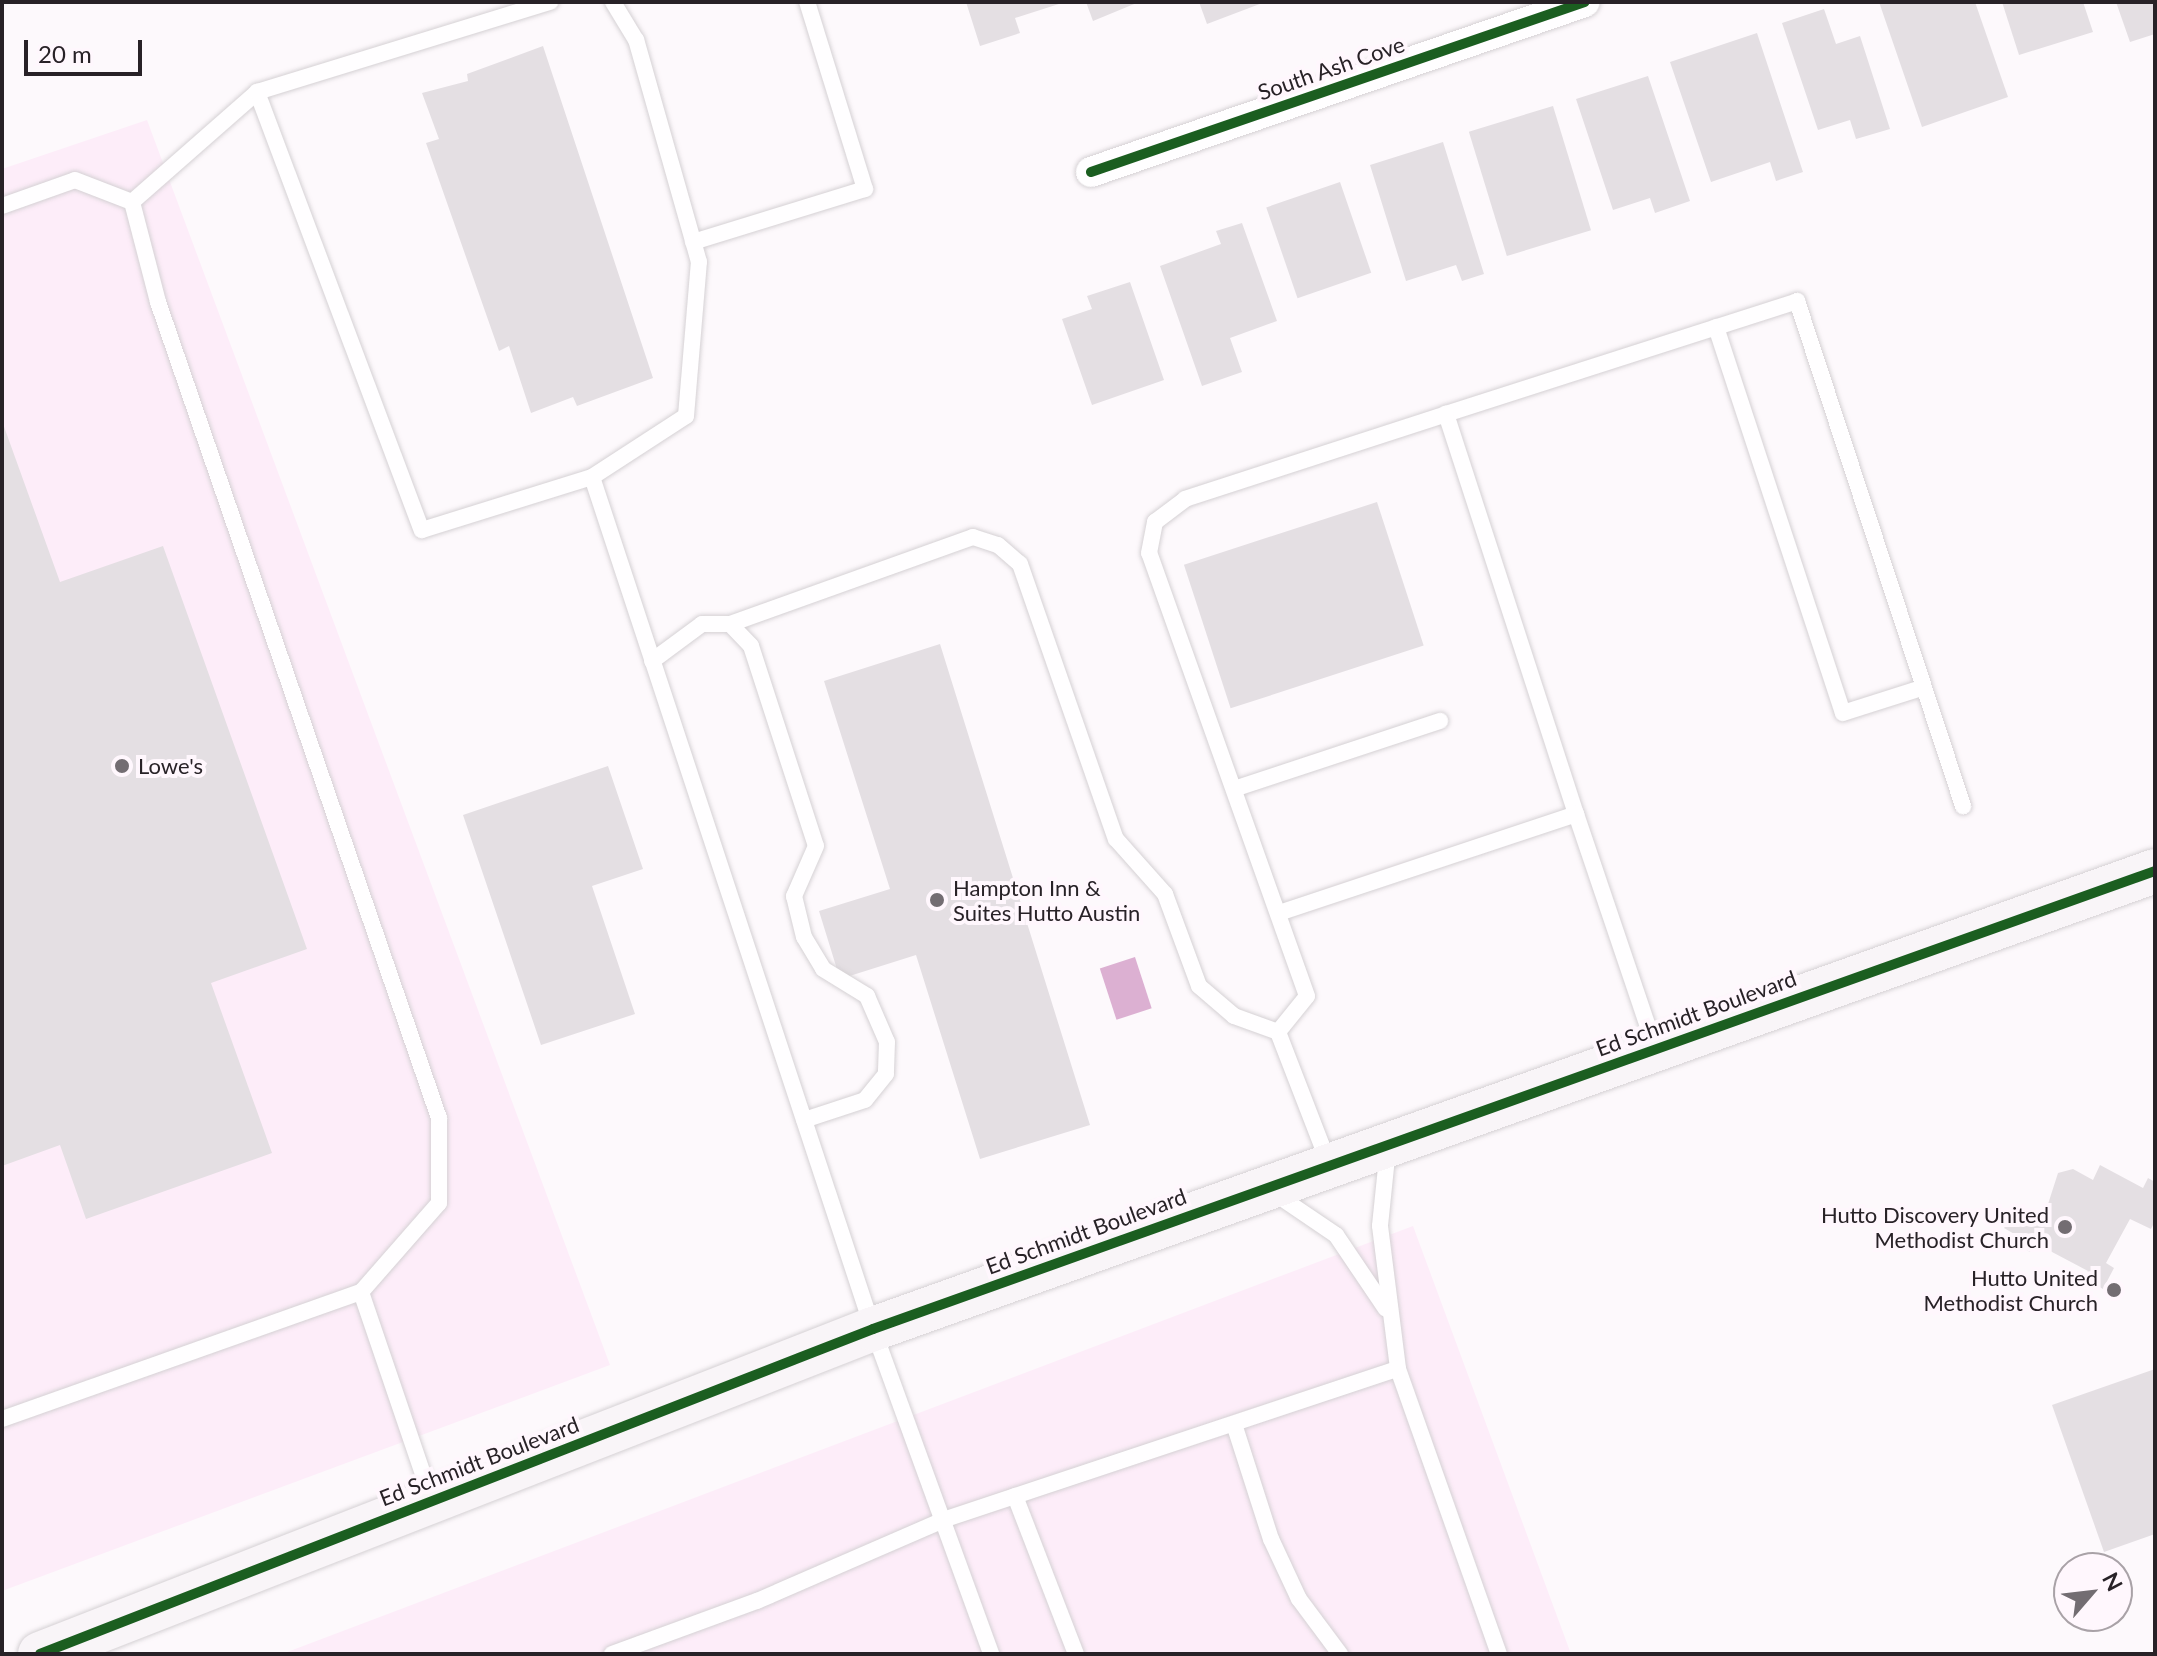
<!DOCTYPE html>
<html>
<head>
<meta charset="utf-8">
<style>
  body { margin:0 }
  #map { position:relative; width:2157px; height:1656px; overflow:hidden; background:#fdf9fc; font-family:Lato,sans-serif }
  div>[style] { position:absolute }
  .built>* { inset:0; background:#fdedf9 }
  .water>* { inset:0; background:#dcb0d2; transform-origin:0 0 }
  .building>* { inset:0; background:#e4dfe3; transform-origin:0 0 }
  .roads { filter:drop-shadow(0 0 2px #d5d1d4) drop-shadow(0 0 2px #d5d1d4) }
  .lane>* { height:16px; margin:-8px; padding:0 8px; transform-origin:8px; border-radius:8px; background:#fffeff }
  .street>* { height:30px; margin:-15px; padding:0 15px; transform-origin:15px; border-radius:15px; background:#fffeff }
  .secondary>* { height:44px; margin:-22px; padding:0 22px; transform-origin:22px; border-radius:22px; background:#f9f5f8 }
  .cycleway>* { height:10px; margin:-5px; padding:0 5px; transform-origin:5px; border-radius:5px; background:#1b5e20 }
  .dots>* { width:22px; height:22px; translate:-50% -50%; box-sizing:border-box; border:4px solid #fff7fd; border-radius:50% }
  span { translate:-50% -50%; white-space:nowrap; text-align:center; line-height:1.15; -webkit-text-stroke:8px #fff7fd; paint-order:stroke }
  .street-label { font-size:22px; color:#282227 }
  .poi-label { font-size:22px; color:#282227 }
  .left { translate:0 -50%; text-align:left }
  .right { translate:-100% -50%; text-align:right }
  .frame { position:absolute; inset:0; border:4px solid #282227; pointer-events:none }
  .north { position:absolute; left:2053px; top:1552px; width:80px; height:80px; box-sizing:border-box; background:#fff7fd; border:2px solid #a9a2a7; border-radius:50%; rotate:62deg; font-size:22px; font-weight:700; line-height:32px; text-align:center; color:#282227 }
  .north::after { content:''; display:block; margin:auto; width:28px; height:36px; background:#736d72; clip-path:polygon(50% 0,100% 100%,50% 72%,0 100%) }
  .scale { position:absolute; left:24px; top:40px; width:118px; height:36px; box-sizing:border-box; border:4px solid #282227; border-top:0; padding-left:10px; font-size:24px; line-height:28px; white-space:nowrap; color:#282227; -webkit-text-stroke:6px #fff7fd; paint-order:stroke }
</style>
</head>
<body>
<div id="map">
  <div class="built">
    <i style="clip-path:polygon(147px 120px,610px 1365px,2px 1591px,2px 169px)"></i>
    <i style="clip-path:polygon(1413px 1226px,1571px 1654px,282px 1654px)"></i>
  </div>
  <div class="water">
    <i style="left:1135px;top:957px;width:54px;height:37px;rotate:72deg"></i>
  </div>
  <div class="building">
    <i style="clip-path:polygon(966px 2px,1062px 2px,1062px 3px,1015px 18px,1020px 33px,980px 46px)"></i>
    <i style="clip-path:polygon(1086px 2px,1139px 2px,1093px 21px)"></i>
    <i style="clip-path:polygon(1199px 2px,1265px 2px,1207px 24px)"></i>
    <i style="clip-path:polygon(1879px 2px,1975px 2px,2008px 97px,1922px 127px)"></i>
    <i style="clip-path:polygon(2002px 2px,2083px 2px,2093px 32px,2019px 55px)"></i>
    <i style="clip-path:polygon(2116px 2px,2155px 2px,2155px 34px,2130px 42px)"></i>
    <i style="clip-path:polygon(1824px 9px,1836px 44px,1860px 36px,1890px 129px,1856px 139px,1850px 120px,1818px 130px,1782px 23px)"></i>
    <i style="clip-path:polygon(1757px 33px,1803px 172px,1776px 181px,1770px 162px,1711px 182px,1670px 62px)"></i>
    <i style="clip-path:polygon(543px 46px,653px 378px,577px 406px,573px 397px,531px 413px,509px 346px,499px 351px,426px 143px,439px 139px,422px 93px,468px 81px,467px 74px)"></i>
    <i style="clip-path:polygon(1648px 76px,1690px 201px,1655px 213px,1650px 198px,1613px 210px,1576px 99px)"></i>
    <i style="left:1553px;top:106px;width:130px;height:88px;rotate:73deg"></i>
    <i style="clip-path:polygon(1443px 142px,1484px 274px,1462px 281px,1456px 265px,1406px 281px,1370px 165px)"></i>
    <i style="left:1340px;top:182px;width:96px;height:78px;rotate:71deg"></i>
    <i style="clip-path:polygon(1242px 223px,1277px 321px,1230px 338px,1242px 372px,1202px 386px,1160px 266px,1221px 244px,1216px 231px)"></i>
    <i style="clip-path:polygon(1130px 282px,1164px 380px,1092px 405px,1062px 319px,1092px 309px,1087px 296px)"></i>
    <i style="clip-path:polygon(2px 421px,60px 582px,163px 546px,307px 949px,211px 983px,272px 1153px,86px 1219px,60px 1145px,2px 1166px)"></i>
    <i style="left:1377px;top:502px;width:151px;height:203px;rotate:72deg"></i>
    <i style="clip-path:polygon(940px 644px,1090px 1125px,980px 1159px,916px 955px,840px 979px,819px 911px,890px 889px,824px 681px)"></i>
    <i style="clip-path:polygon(608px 766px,643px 869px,592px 886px,635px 1014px,541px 1045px,463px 815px)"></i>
    <i style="clip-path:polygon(2100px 1165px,2143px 1188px,2148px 1178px,2155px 1182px,2155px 1221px,2151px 1229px,2130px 1219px,2106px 1263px,2114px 1268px,2103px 1289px,2084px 1278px,2088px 1271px,2035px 1243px,2030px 1252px,2012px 1242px,2016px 1235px,2004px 1228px,2017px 1212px,2041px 1226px,2058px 1173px,2073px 1169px,2093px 1180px)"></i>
    <i style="clip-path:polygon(2155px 1369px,2155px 1534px,2104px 1552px,2052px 1405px)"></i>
  </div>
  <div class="roads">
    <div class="lane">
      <i style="left:257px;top:92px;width:468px;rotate:69.4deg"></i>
      <i style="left:422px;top:530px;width:178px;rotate:-17.3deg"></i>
      <i style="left:592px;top:477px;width:897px;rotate:71.75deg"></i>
      <i style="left:873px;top:1329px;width:346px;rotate:70deg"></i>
      <i style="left:132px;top:202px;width:103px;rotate:75.4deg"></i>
      <i style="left:158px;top:302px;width:863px;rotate:71deg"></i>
      <i style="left:439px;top:1118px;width:85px;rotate:90deg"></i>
      <i style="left:439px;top:1203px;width:118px;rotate:131.2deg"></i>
      <i style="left:361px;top:1292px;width:218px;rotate:71.2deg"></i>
      <i style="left:2px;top:206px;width:77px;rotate:-19.6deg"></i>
      <i style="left:75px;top:180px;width:61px;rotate:21.1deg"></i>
      <i style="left:132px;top:202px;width:167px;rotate:-41.3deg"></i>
      <i style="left:257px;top:92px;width:307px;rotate:-17.1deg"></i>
      <i style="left:693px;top:242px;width:180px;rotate:-17.1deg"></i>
      <i style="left:865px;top:189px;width:196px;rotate:-107.2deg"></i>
      <i style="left:1716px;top:327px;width:406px;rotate:71.8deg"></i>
      <i style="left:1843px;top:713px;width:83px;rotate:-17.6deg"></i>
      <i style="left:592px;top:477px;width:112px;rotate:-33deg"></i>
      <i style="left:686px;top:416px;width:155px;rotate:-85.2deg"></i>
      <i style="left:699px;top:262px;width:231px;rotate:-105.8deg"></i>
      <i style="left:636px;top:40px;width:44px;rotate:-121.2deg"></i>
      <i style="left:730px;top:624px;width:258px;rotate:-19.7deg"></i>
      <i style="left:973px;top:537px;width:26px;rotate:18deg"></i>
      <i style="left:998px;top:545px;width:29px;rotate:41deg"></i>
      <i style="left:1020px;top:564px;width:291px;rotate:70.8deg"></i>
      <i style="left:1116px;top:839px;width:74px;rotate:48.3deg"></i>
      <i style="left:1165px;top:894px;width:98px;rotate:69.7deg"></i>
      <i style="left:1199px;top:986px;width:46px;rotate:40.6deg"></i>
      <i style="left:1234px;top:1016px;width:47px;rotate:20deg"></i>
      <i style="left:1278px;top:1032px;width:142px;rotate:68.9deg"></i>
      <i style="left:652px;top:661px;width:62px;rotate:-36.5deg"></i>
      <i style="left:702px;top:624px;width:28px"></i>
      <i style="left:730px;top:624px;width:30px;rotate:46deg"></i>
      <i style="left:751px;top:646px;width:210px;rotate:72deg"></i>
      <i style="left:816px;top:846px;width:55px;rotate:113.7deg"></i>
      <i style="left:794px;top:896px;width:42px;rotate:76.3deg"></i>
      <i style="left:804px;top:937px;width:37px;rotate:59deg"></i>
      <i style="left:823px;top:969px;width:52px;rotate:31.5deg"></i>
      <i style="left:867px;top:996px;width:50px;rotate:66.5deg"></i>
      <i style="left:887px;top:1042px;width:32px;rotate:92deg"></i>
      <i style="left:886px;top:1074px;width:33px;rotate:129deg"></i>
      <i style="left:865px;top:1100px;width:64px;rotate:161.8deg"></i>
      <i style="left:1237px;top:788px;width:214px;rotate:-18.3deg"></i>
      <i style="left:1576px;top:814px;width:421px;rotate:-108deg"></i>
      <i style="left:1446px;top:414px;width:369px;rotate:-17.8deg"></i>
      <i style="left:1797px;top:301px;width:532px;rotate:71.8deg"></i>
      <i style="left:1279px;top:913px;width:313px;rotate:-18.4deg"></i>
      <i style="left:1576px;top:814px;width:246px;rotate:71.3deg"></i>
      <i style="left:1278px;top:1032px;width:46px;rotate:-51.1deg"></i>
      <i style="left:1307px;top:996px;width:470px;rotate:-109.6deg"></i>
      <i style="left:1149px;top:553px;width:32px;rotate:-79deg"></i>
      <i style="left:1155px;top:522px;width:38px;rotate:-37deg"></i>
      <i style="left:1185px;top:499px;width:274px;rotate:-18deg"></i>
      <i style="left:1388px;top:1148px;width:78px;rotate:95.9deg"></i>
      <i style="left:1380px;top:1226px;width:144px;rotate:82.8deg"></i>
      <i style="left:1274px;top:1193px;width:75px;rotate:34.1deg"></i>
      <i style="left:1336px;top:1235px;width:89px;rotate:56deg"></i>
      <i style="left:2px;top:1419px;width:381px;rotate:-19.5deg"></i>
      <i style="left:1234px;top:1424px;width:121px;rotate:72.2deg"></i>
      <i style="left:1271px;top:1539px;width:66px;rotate:65deg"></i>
      <i style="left:1299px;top:1599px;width:69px;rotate:53.3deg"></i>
      <i style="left:1015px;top:1496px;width:169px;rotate:68.9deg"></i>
      <i style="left:612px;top:1654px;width:154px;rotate:-20.1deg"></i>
      <i style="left:757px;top:1601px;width:203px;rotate:-23.5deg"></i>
      <i style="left:943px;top:1520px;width:479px;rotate:-18.4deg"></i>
      <i style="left:1398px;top:1369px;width:302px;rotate:70.5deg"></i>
    </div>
    <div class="street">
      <i style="left:1091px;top:172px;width:522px;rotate:-18.99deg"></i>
    </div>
    <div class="secondary">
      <i style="left:40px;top:1654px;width:894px;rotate:-21.31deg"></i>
      <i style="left:873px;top:1329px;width:1361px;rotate:-19.66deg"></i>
    </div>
  </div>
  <div class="cycleway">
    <i style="left:1091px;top:172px;width:522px;rotate:-18.99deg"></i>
    <i style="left:40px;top:1654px;width:894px;rotate:-21.31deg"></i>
    <i style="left:873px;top:1329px;width:1361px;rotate:-19.66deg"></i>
  </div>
  <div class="dots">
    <i style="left:122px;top:766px;background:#736d72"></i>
    <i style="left:937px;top:900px;background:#736d72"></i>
    <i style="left:2065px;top:1227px;background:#736d72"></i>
    <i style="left:2114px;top:1290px;background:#736d72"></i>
  </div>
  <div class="street-label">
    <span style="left:1331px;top:68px;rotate:-19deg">South Ash Cove</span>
    <span style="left:1696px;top:1013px;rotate:-20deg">Ed Schmidt Boulevard</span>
    <span style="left:1086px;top:1231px;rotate:-20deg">Ed Schmidt Boulevard</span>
    <span style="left:479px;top:1461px;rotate:-21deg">Ed Schmidt Boulevard</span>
  </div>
  <div class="poi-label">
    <span class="left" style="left:138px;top:766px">Lowe's</span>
    <span class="left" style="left:953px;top:900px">Hampton Inn &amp;<br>Suites Hutto Austin</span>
    <span class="right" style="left:2049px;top:1227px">Hutto Discovery United<br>Methodist Church</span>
    <span class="right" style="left:2098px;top:1290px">Hutto United<br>Methodist Church</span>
  </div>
  <div class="frame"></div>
  <div class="north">N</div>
  <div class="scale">20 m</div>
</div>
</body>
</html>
